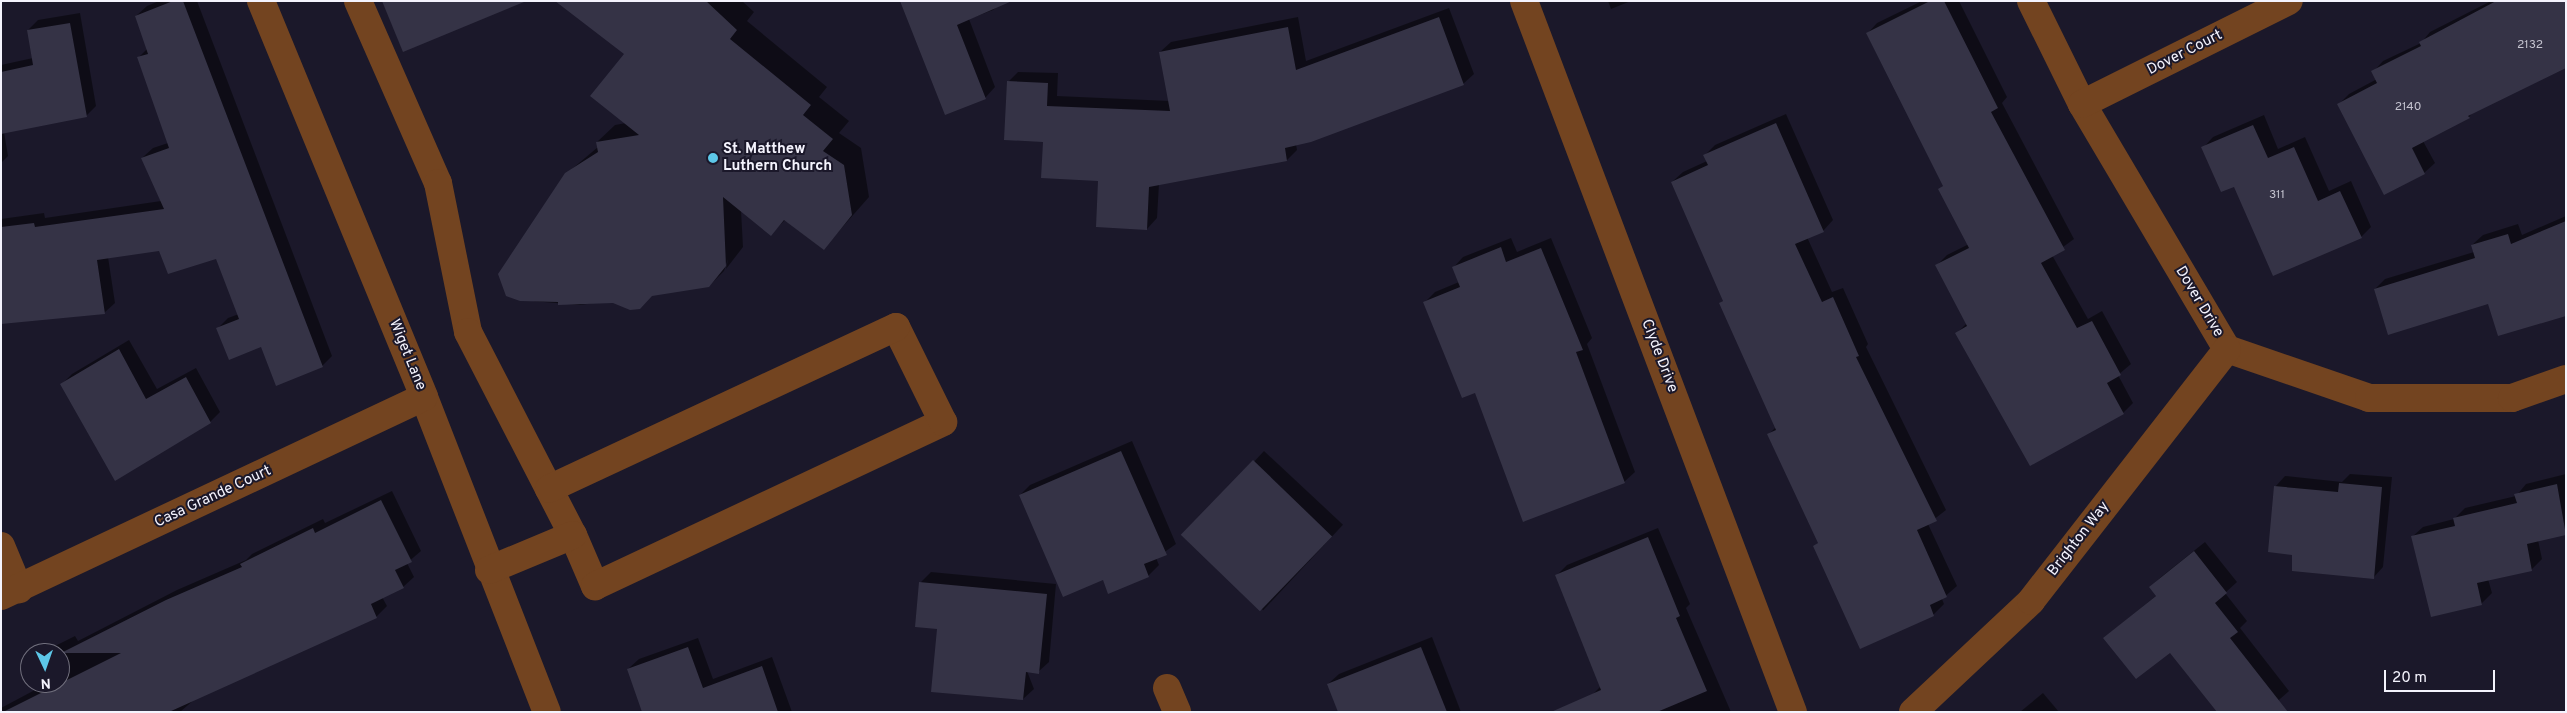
<!DOCTYPE html>
<html>
<head>
<meta charset="utf-8">
<style>
  body { margin:0 }
  #map { position:relative; width:2567px; height:713px; overflow:hidden; background:#1b182a; font-family:Overpass,sans-serif }
  div>[style] { position:absolute }
  .shadow>* { inset:0; background:#0007; transform-origin:0 0 }
  .building>* { inset:0; background:#353346; transform-origin:0 0 }
  .minor>* { height:28px; margin:-14px; padding:0 14px; transform-origin:14px; border-radius:14px; background:#734420 }
  .dots>* { width:14px; height:14px; translate:-50% -50%; box-sizing:border-box; border:2px solid #1b182a; border-radius:50% }
  span { translate:-50% -50%; white-space:nowrap; text-align:center; line-height:1.15; -webkit-text-stroke:4px #1b182a; paint-order:stroke }
  .number-label { font-size:12px; color:#c4c3cf }
  .number-label span { -webkit-text-stroke-width:0 }
  .street-label { font-size:15px; color:#f4f3fd }
  .poi-label { font-size:15px; color:#f4f3fd; font-weight:700 }
  .left { translate:0 -50%; text-align:left }
  .frame { position:absolute; inset:0; border:2px solid #f4f3fd; pointer-events:none }
  .north { position:absolute; left:20px; top:643px; width:50px; height:50px; box-sizing:border-box; background:#1b182a; border:1px solid #72707e; border-radius:50%; rotate:177deg; font-size:14px; font-weight:700; line-height:20px; text-align:center; color:#f4f3fd }
  .north::after { content:''; display:block; margin:auto; width:18px; height:22px; background:#5dc7e8; clip-path:polygon(50% 0,100% 100%,50% 72%,0 100%) }
  .scale { position:absolute; left:2384px; top:670px; width:111px; height:22px; box-sizing:border-box; border:2px solid #f4f3fd; border-top:0; padding-left:6px; font-size:15px; line-height:18px; white-space:nowrap; color:#f4f3fd; -webkit-text-stroke:4px #1b182a; paint-order:stroke }
</style>
</head>
<body>
<div id="map">
  <div class="shadow">
    <i style="clip-path:polygon(159px 1px,197px 1px,332px 356px,322px 366px,218px 328px,228px 318px,239px 314px,217px 257px,160px 250px,108px 257px,115px 303px,104px 313px,1px 323px,1px 219px,44px 213px,45px 218px,161px 201px,142px 158px,153px 148px,168px 143px,138px 58px,147px 49px,136px 16px,147px 6px)"></i>
    <i style="clip-path:polygon(587px 1px,742px 1px,754px 12px,747px 21px,827px 87px,819px 97px,849px 121px,839px 133px,861px 148px,869px 197px,824px 248px,786px 219px,771px 234px,741px 210px,743px 247px,726px 269px,728px 259px,724px 271px,709px 286px,580px 305px,520px 300px,566px 174px,598px 147px,597px 142px,615px 125px,626px 123px,626px 53px)"></i>
    <i style="clip-path:polygon(902px 1px,1002px 1px,993px 10px,969px 19px,995px 87px,985px 98px)"></i>
    <i style="clip-path:polygon(1608px 1px,1631px 1px,1611px 9px)"></i>
    <i style="clip-path:polygon(1922px 1px,1959px 1px,2007px 97px,2002px 103px,2074px 239px,2052px 255px,2088px 319px,2102px 311px,2131px 364px,2118px 375px,2133px 403px,2123px 413px,1957px 333px,1967px 323px,1936px 266px,1947px 255px,1969px 244px,1940px 189px,1944px 185px,1867px 34px,1877px 23px)"></i>
    <i style="clip-path:polygon(2491px 1px,2566px 1px,2469px 117px,2423px 141px,2435px 163px,2424px 173px,2339px 104px,2349px 94px,2377px 79px,2373px 72px,2383px 61px,2421px 43px,2430px 32px)"></i>
    <i style="clip-path:polygon(1449px 8px,1474px 74px,1463px 84px,1296px 144px,1297px 150px,1287px 160px,1159px 184px,1157px 218px,1147px 229px,1100px 180px,1044px 140px,1008px 82px,1018px 72px,1058px 73px,1057px 96px,1170px 101px,1160px 52px,1171px 42px,1298px 17px,1306px 61px)"></i>
    <i style="clip-path:polygon(80px 13px,96px 106px,86px 116px,4px 132px,8px 156px,1px 163px,1px 65px,33px 58px,28px 30px,38px 20px)"></i>
    <i style="clip-path:polygon(1786px 114px,1833px 220px,1823px 231px,1807px 237px,1832px 292px,1843px 288px,1868px 344px,1866px 347px,1946px 510px,1928px 524px,1957px 586px,1942px 599px,1944px 604px,1934px 614px,1861px 648px,1815px 546px,1819px 542px,1768px 435px,1776px 427px,1720px 303px,1724px 300px,1672px 182px,1683px 172px,1707px 161px,1705px 155px,1715px 145px)"></i>
    <i style="clip-path:polygon(2264px 115px,2278px 149px,2305px 137px,2329px 191px,2351px 181px,2371px 227px,2361px 237px,2235px 186px,2203px 148px,2213px 137px)"></i>
    <i style="clip-path:polygon(2566px 216px,2566px 313px,2375px 289px,2385px 279px,2474px 252px,2472px 245px,2483px 235px,2518px 224px,2522px 235px)"></i>
    <i style="clip-path:polygon(1511px 238px,1517px 252px,1551px 238px,1592px 338px,1587px 344px,1635px 472px,1624px 482px,1476px 391px,1425px 302px,1435px 292px,1459px 282px,1453px 268px,1463px 257px)"></i>
    <i style="clip-path:polygon(129px 340px,157px 389px,196px 368px,220px 412px,210px 422px,62px 384px,72px 374px)"></i>
    <i style="clip-path:polygon(1132px 441px,1176px 544px,1156px 558px,1159px 565px,1148px 576px,1109px 593px,1103px 579px,1020px 495px,1030px 485px)"></i>
    <i style="left:1264px;top:451px;width:108px;height:117px;rotate:43deg"></i>
    <i style="clip-path:polygon(2350px 474px,2392px 477px,2383px 567px,2373px 578px,2275px 487px,2285px 476px,2342px 482px)"></i>
    <i style="clip-path:polygon(2566px 474px,2566px 533px,2538px 540px,2542px 559px,2532px 569px,2488px 579px,2492px 593px,2481px 604px,2412px 537px,2423px 527px,2454px 519px,2465px 508px,2516px 496px,2526px 484px)"></i>
    <i style="clip-path:polygon(392px 491px,421px 551px,407px 563px,414px 577px,403px 587px,382px 597px,387px 606px,376px 617px,195px 699px,180px 712px,1px 712px,1px 708px,48px 683px,60px 683px,60px 653px,44px 653px,47px 650px,75px 636px,78px 641px,177px 590px,246px 560px,252px 554px,323px 519px,325px 523px)"></i>
    <i style="clip-path:polygon(1658px 528px,1690px 604px,1686px 608px,1731px 712px,1599px 712px,1592px 695px,1601px 686px,1557px 575px,1567px 565px)"></i>
    <i style="clip-path:polygon(2205px 542px,2237px 582px,2225px 593px,2247px 621px,2240px 628px,2289px 691px,2265px 712px,2171px 651px,2104px 638px,2157px 595px,2150px 587px,2161px 577px)"></i>
    <i style="clip-path:polygon(931px 572px,1056px 584px,1049px 662px,1038px 672px,1027px 671px,1034px 689px,1023px 699px,932px 691px,938px 628px,921px 582px)"></i>
    <i style="clip-path:polygon(1432px 637px,1461px 712px,1339px 712px,1328px 684px,1339px 674px)"></i>
    <i style="clip-path:polygon(698px 638px,713px 679px,772px 657px,792px 712px,644px 712px,628px 669px,639px 659px)"></i>
    <i style="clip-path:polygon(2043px 693px,2059px 712px,2020px 712px)"></i>
  </div>
  <div class="building">
    <i style="clip-path:polygon(173px 1px,183px 1px,323px 367px,276px 386px,261px 347px,229px 360px,216px 328px,239px 319px,216px 259px,168px 274px,159px 251px,97px 260px,105px 314px,1px 324px,1px 227px,34px 223px,35px 227px,164px 209px,141px 158px,169px 148px,137px 57px,148px 54px,135px 16px)"></i>
    <i style="clip-path:polygon(382px 1px,524px 1px,524px 2px,403px 52px)"></i>
    <i style="clip-path:polygon(555px 1px,706px 1px,737px 30px,730px 39px,811px 105px,803px 115px,833px 139px,823px 151px,844px 165px,852px 215px,824px 250px,784px 220px,771px 236px,723px 197px,726px 266px,709px 287px,652px 296px,640px 309px,630px 310px,613px 303px,558px 305px,558px 302px,520px 301px,506px 296px,498px 274px,565px 173px,598px 152px,596px 142px,639px 135px,590px 96px,624px 54px)"></i>
    <i style="clip-path:polygon(900px 1px,1012px 1px,957px 25px,986px 99px,945px 115px)"></i>
    <i style="clip-path:polygon(1930px 1px,1944px 1px,1998px 108px,1991px 112px,2065px 250px,2041px 263px,2077px 328px,2092px 321px,2121px 375px,2107px 383px,2124px 414px,2030px 466px,1955px 333px,1967px 326px,1935px 265px,1969px 248px,1938px 189px,1943px 186px,1866px 33px)"></i>
    <i style="clip-path:polygon(2496px 1px,2566px 1px,2566px 68px,2468px 116px,2470px 118px,2412px 148px,2425px 174px,2384px 195px,2337px 104px,2377px 83px,2371px 71px,2421px 46px,2419px 42px)"></i>
    <i style="clip-path:polygon(1439px 17px,1464px 85px,1311px 142px,1285px 148px,1287px 161px,1149px 187px,1147px 230px,1096px 227px,1098px 181px,1041px 178px,1043px 142px,1004px 140px,1007px 81px,1048px 83px,1047px 106px,1170px 111px,1159px 52px,1288px 27px,1296px 70px)"></i>
    <i style="clip-path:polygon(70px 23px,87px 117px,1px 134px,1px 72px,33px 65px,27px 30px)"></i>
    <i style="clip-path:polygon(1776px 123px,1824px 232px,1795px 244px,1822px 302px,1833px 297px,1859px 356px,1856px 357px,1937px 521px,1917px 530px,1947px 597px,1930px 605px,1934px 616px,1860px 649px,1813px 546px,1818px 543px,1767px 434px,1776px 430px,1719px 303px,1723px 301px,1671px 182px,1708px 165px,1703px 155px)"></i>
    <i style="clip-path:polygon(2253px 125px,2268px 158px,2294px 147px,2318px 201px,2340px 191px,2362px 238px,2273px 276px,2234px 187px,2221px 192px,2201px 147px)"></i>
    <i style="clip-path:polygon(2566px 221px,2566px 316px,2498px 336px,2488px 304px,2388px 335px,2374px 289px,2475px 258px,2471px 245px,2508px 234px,2511px 244px)"></i>
    <i style="clip-path:polygon(1501px 247px,1506px 262px,1541px 248px,1583px 350px,1576px 352px,1625px 483px,1523px 522px,1475px 393px,1462px 398px,1423px 302px,1460px 287px,1452px 267px)"></i>
    <i style="clip-path:polygon(119px 349px,146px 399px,186px 377px,211px 423px,115px 481px,60px 384px)"></i>
    <i style="clip-path:polygon(1121px 451px,1167px 555px,1144px 564px,1149px 577px,1108px 594px,1103px 580px,1063px 597px,1019px 495px)"></i>
    <i style="left:1253px;top:460px;width:110px;height:104px;rotate:44deg"></i>
    <i style="clip-path:polygon(2339px 483px,2382px 487px,2374px 579px,2292px 571px,2292px 555px,2268px 552px,2274px 486px,2338px 492px)"></i>
    <i style="clip-path:polygon(2557px 484px,2566px 535px,2527px 544px,2532px 571px,2477px 583px,2482px 605px,2431px 617px,2411px 536px,2455px 526px,2453px 518px,2517px 503px,2514px 494px)"></i>
    <i style="clip-path:polygon(381px 500px,412px 562px,395px 570px,404px 588px,371px 604px,377px 618px,169px 712px,3px 712px,121px 653px,61px 653px,166px 600px,242px 567px,240px 564px,313px 528px,315px 533px)"></i>
    <i style="clip-path:polygon(1648px 537px,1680px 616px,1676px 618px,1707px 691px,1657px 712px,1551px 712px,1601px 690px,1555px 575px)"></i>
    <i style="clip-path:polygon(2194px 551px,2227px 593px,2215px 603px,2238px 632px,2230px 638px,2288px 712px,2217px 712px,2170px 653px,2136px 679px,2103px 638px,2156px 596px,2149px 587px)"></i>
    <i style="clip-path:polygon(919px 582px,1047px 594px,1039px 674px,1026px 672px,1023px 700px,931px 692px,937px 629px,915px 627px)"></i>
    <i style="clip-path:polygon(688px 647px,703px 688px,762px 666px,778px 712px,642px 712px,627px 669px)"></i>
    <i style="clip-path:polygon(1421px 647px,1447px 712px,1338px 712px,1327px 684px)"></i>
  </div>
  <div class="minor">
    <i style="left:261px;top:1px;width:428px;rotate:67.6deg"></i>
    <i style="left:424px;top:397px;width:338px;rotate:68.7deg"></i>
    <i style="left:358px;top:1px;width:199px;rotate:66.3deg"></i>
    <i style="left:438px;top:183px;width:152px;rotate:78.6deg"></i>
    <i style="left:468px;top:332px;width:229px;rotate:62.7deg"></i>
    <i style="left:573px;top:535px;width:56px;rotate:66.7deg"></i>
    <i style="left:595px;top:586px;width:385px;rotate:-25.2deg"></i>
    <i style="left:943px;top:422px;width:106px;rotate:-116.3deg"></i>
    <i style="left:896px;top:327px;width:383px;rotate:155deg"></i>
    <i style="left:1524px;top:1px;width:760px;rotate:69.28deg"></i>
    <i style="left:2031px;top:1px;width:115px;rotate:63.7deg"></i>
    <i style="left:2082px;top:104px;width:285px;rotate:59.4deg"></i>
    <i style="left:2227px;top:349px;width:150px;rotate:19deg"></i>
    <i style="left:2369px;top:398px;width:143px"></i>
    <i style="left:2512px;top:398px;width:57px;rotate:-19.4deg"></i>
    <i style="left:2082px;top:104px;width:231px;rotate:-26.5deg"></i>
    <i style="left:1px;top:546px;width:47px;rotate:67.3deg"></i>
    <i style="left:489px;top:570px;width:91px;rotate:-22.6deg"></i>
    <i style="left:1px;top:596px;width:467px;rotate:-25.2deg"></i>
    <i style="left:1167px;top:688px;width:26px;rotate:67deg"></i>
    <i style="left:1913px;top:712px;width:162px;rotate:-43.2deg"></i>
    <i style="left:2031px;top:601px;width:319px;rotate:-52.1deg"></i>
  </div>
  <div class="dots">
    <i style="left:713px;top:158px;background:#5dc7e8"></i>
  </div>
  <div class="number-label">
    <span style="left:2530px;top:46px">2132</span>
    <span style="left:2408px;top:108px">2140</span>
    <span style="left:2277px;top:196px">311</span>
  </div>
  <div class="street-label">
    <span style="left:2185px;top:53px;rotate:-27deg">Dover Court</span>
    <span style="left:2199px;top:302px;rotate:59deg">Dover Drive</span>
    <span style="left:407px;top:355px;rotate:68deg">Wiget Lane</span>
    <span style="left:1659px;top:356px;rotate:69deg">Clyde Drive</span>
    <span style="left:213px;top:497px;rotate:-25deg">Casa Grande Court</span>
    <span style="left:2079px;top:539px;rotate:-52deg">Brighton Way</span>
  </div>
  <div class="poi-label">
    <span class="left" style="left:723px;top:158px">St. Matthew<br>Luthern Church</span>
  </div>
  <div class="frame"></div>
  <div class="north">N</div>
  <div class="scale">20 m</div>
</div>
</body>
</html>
